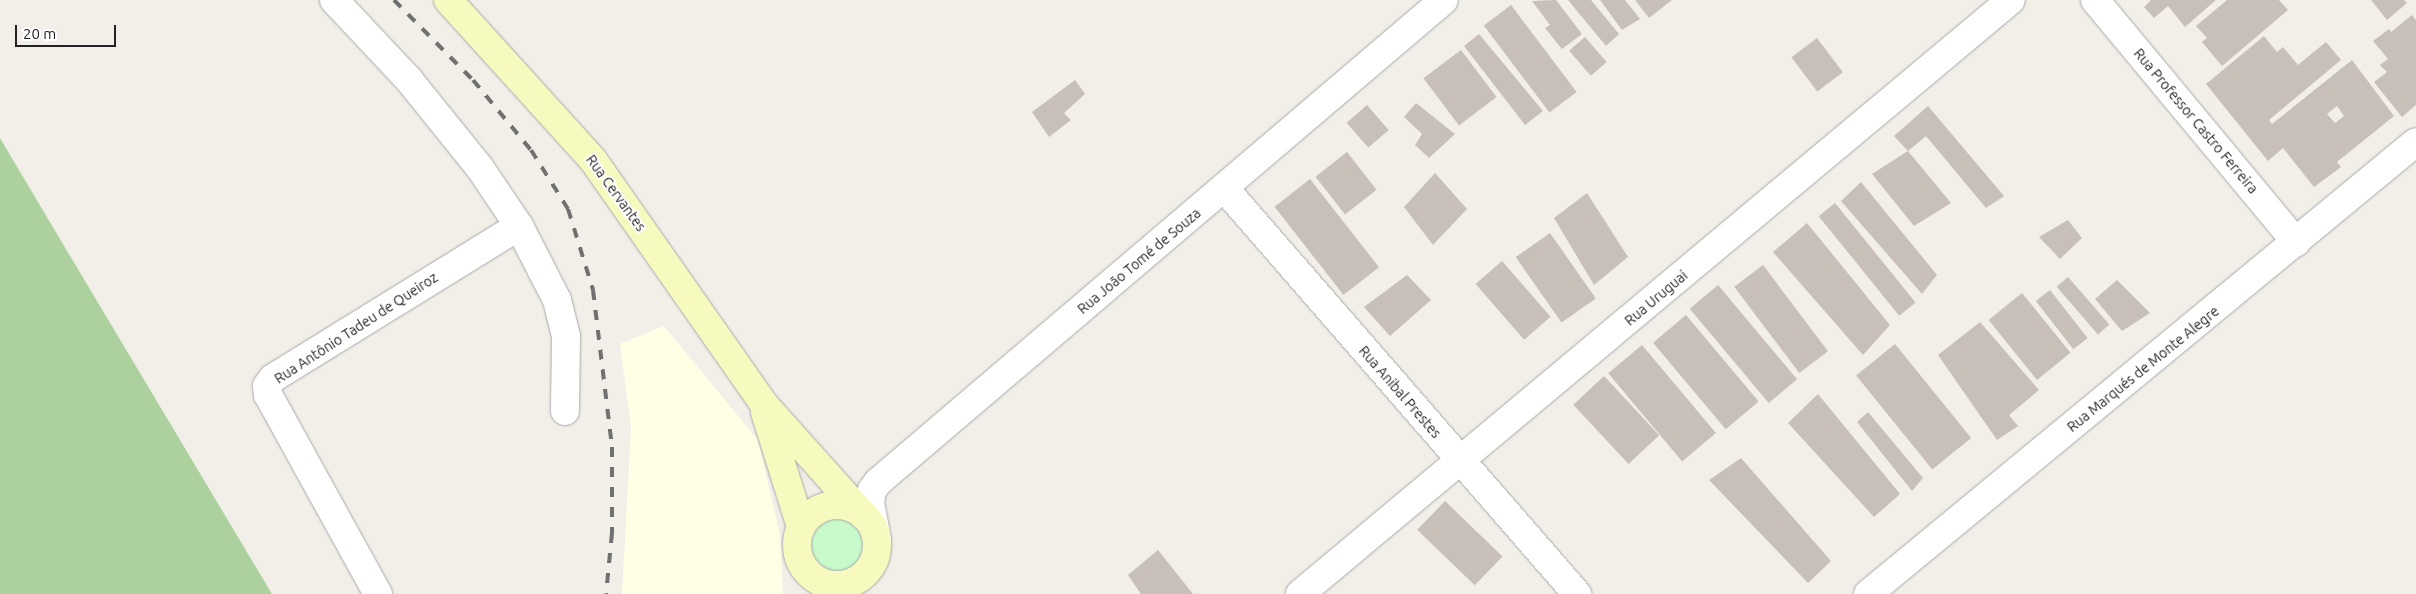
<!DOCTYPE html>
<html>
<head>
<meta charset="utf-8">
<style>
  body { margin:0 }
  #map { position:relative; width:2416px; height:594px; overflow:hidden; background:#f2efe9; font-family:Ubuntu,sans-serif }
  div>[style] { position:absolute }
  .education>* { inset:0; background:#ffffe5 }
  .forest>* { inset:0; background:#add19e }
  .park>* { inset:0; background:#c8facc }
  .round { border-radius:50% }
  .building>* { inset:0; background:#c7bfb8; transform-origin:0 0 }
  .roads { filter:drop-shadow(0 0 1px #a9a9a9) drop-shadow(0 0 1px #a9a9a9) }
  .street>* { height:28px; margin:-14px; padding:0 14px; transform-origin:14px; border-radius:14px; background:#fff }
  .secondary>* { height:28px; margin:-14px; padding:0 14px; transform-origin:14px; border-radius:14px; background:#f7fabf }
  .secondary>.ring { margin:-14px; padding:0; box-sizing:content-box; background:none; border:28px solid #f7fabf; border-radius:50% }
  .rail>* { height:4px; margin-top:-2px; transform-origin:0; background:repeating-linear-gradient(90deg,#707070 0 10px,transparent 0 20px) }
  span { translate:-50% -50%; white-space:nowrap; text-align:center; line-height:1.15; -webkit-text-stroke:4px #fff; paint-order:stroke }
  .street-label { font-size:14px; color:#222 }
  .scale { position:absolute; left:15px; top:25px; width:101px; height:22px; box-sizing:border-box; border:2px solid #222; border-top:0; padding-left:6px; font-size:15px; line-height:18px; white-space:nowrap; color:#222; -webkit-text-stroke:4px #fff; paint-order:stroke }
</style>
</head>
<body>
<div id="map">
  <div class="education">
    <i style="clip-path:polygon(664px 326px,758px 440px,780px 535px,783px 594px,622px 594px,631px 428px,620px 344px)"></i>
  </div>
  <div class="forest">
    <i style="clip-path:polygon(0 138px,54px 229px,272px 594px,0 594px)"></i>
  </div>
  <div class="park">
    <i class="round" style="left:811px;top:518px;width:54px;height:54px"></i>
  </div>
  <div class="building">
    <i style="clip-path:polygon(1556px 0,1582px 34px,1562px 49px,1545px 28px,1550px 25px,1532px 1px)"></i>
    <i style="clip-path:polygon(1568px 0,1591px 0,1619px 34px,1606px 46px)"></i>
    <i style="clip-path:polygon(1600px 0,1625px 0,1640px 19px,1622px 30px)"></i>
    <i style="clip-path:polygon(1635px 0,1672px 0,1649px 18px)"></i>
    <i style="clip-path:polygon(2151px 0,2216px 0,2185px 27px,2168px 6px,2154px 18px,2144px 7px)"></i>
    <i style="clip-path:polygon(2227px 0,2279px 0,2288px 10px,2222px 66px,2202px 42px,2207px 38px,2196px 26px)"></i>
    <i style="clip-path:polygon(2371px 0,2404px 0,2407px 3px,2387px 20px)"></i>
    <i style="left:1511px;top:5px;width:109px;height:34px;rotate:53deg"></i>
    <i style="clip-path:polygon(2412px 15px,2416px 20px,2416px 105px,2402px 117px,2374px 82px,2387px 72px,2380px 65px,2388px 59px,2373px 41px,2389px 29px,2391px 32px)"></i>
    <i style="clip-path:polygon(1479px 34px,1543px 111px,1525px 125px,1464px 46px)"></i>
    <i style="clip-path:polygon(evenodd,2264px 36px,2277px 52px,2283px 47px,2298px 65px,2326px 42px,2341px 60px,2269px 120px,2272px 124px,2352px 60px,2394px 116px,2337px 162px,2341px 167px,2314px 187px,2283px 148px,2268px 161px,2206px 84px,2264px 36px,2337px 106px,2344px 116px,2335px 123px,2327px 114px,2337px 106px)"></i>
    <i style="left:1585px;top:37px;width:33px;height:21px;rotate:49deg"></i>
    <i style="left:1817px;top:38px;width:43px;height:32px;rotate:53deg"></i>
    <i style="left:1461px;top:50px;width:59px;height:47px;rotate:53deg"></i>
    <i style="clip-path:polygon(1075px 80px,1085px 94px,1064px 113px,1071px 120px,1049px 137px,1032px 112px)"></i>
    <i style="clip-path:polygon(1416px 103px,1455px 134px,1429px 158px,1415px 145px,1422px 134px,1404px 117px)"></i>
    <i style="left:1367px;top:105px;width:33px;height:27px;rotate:49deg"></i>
    <i style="clip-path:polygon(1928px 106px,2004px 196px,1986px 208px,1926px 136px,1908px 151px,1894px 136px)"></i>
    <i style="clip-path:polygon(1908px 151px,1951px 203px,1914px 226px,1872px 174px)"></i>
    <i style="left:1347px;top:152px;width:48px;height:40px;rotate:52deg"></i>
    <i style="clip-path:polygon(1435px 173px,1467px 209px,1433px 245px,1404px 207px)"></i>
    <i style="left:1310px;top:179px;width:112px;height:45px;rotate:52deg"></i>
    <i style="clip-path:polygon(1861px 182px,1937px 275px,1922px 294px,1841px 201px)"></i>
    <i style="clip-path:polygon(1587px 193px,1628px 257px,1594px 285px,1554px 218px)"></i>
    <i style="left:1835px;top:203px;width:128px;height:21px;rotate:51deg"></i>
    <i style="clip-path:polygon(2068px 220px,2082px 238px,2060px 259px,2039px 237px)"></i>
    <i style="clip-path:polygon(1807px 223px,1890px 325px,1863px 355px,1773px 252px)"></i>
    <i style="left:1550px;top:233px;width:80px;height:42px;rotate:55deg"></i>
    <i style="left:1502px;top:261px;width:74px;height:35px;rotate:49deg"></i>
    <i style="left:1763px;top:265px;width:108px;height:36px;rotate:53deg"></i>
    <i style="clip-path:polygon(1407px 275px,1431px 300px,1390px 336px,1364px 307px)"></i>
    <i style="left:2068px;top:277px;width:63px;height:15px;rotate:49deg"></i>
    <i style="clip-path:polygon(2117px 280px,2150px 313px,2122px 331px,2095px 299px)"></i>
    <i style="left:1718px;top:285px;width:123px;height:37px;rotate:50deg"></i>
    <i style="left:2050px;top:290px;width:61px;height:18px;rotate:52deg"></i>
    <i style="left:2022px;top:293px;width:77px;height:43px;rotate:51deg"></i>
    <i style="left:1686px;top:315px;width:113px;height:43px;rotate:50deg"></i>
    <i style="clip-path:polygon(1980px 322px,2039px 390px,2009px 415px,2018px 426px,1997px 440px,1938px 355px)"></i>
    <i style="left:1895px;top:344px;width:121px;height:50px;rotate:51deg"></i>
    <i style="left:1642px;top:345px;width:115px;height:44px;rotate:50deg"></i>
    <i style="left:1604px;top:376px;width:81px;height:42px;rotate:47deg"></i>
    <i style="clip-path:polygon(1818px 394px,1900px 494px,1874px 517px,1788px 423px)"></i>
    <i style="clip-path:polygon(1868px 412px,1923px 478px,1912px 491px,1857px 422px)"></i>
    <i style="clip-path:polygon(1741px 458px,1831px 561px,1808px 583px,1709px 480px)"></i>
    <i style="left:1445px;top:501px;width:80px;height:40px;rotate:44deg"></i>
    <i style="clip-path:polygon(1158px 550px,1193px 594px,1141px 594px,1128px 575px)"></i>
  </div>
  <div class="roads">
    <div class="street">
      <i style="left:334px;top:0;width:110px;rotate:46.8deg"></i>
      <i style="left:409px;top:80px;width:113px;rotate:51.1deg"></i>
      <i style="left:480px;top:168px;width:70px;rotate:56.1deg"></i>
      <i style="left:519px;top:226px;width:83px;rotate:62.8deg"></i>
      <i style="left:557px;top:300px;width:38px;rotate:76deg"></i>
      <i style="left:566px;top:337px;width:74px;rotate:90.8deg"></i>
      <i style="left:2095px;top:0;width:315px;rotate:50.3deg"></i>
      <i style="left:1225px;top:189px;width:537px;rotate:49deg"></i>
      <i style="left:877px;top:539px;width:37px;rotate:-101deg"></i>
      <i style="left:870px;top:503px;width:13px;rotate:-81deg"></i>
      <i style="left:872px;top:490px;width:10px;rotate:-53deg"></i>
      <i style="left:878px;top:482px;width:743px;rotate:-40.42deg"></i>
      <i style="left:378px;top:594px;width:227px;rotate:-118.9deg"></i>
      <i style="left:268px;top:395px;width:9px;rotate:-96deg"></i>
      <i style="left:267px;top:386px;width:10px;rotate:-53deg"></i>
      <i style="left:273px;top:378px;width:289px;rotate:-31.7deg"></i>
      <i style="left:1300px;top:594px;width:926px;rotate:-39.88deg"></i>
      <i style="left:1868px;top:594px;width:710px;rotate:-39.52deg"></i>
    </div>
    <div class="secondary">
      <i style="left:448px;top:0;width:216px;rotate:47.8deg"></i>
      <i style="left:593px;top:160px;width:297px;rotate:55deg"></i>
      <i style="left:763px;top:403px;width:152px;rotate:48.2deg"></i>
      <i style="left:765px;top:412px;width:121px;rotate:72.6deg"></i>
      <i class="ring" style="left:797px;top:505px;width:52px;height:52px"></i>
    </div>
  </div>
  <div class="rail">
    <i style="left:394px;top:0;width:112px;rotate:45.4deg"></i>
    <i style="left:473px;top:80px;width:91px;rotate:50.4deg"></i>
    <i style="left:531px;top:150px;width:70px;rotate:57.9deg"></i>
    <i style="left:568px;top:209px;width:85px;rotate:72.8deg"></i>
    <i style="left:593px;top:290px;width:158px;rotate:83.1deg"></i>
    <i style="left:612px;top:447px;width:86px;rotate:90deg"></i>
    <i style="left:612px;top:533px;width:61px;rotate:95.6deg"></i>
  </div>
  <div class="street-label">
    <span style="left:2196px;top:121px;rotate:50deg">Rua Professor Castro Ferreira</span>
    <span style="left:616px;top:193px;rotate:54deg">Rua Cervantes</span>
    <span style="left:1139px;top:261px;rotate:-40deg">Rua João Tomé de Souza</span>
    <span style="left:1656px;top:298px;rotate:-40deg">Rua Uruguai</span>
    <span style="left:356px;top:328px;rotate:-33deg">Rua Antônio Tadeu de Queiroz</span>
    <span style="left:2143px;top:369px;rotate:-39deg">Rua Marqués de Monte Alegre</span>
    <span style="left:1400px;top:392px;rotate:49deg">Rua Anibal Prestes</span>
  </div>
  <div class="scale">20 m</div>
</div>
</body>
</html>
